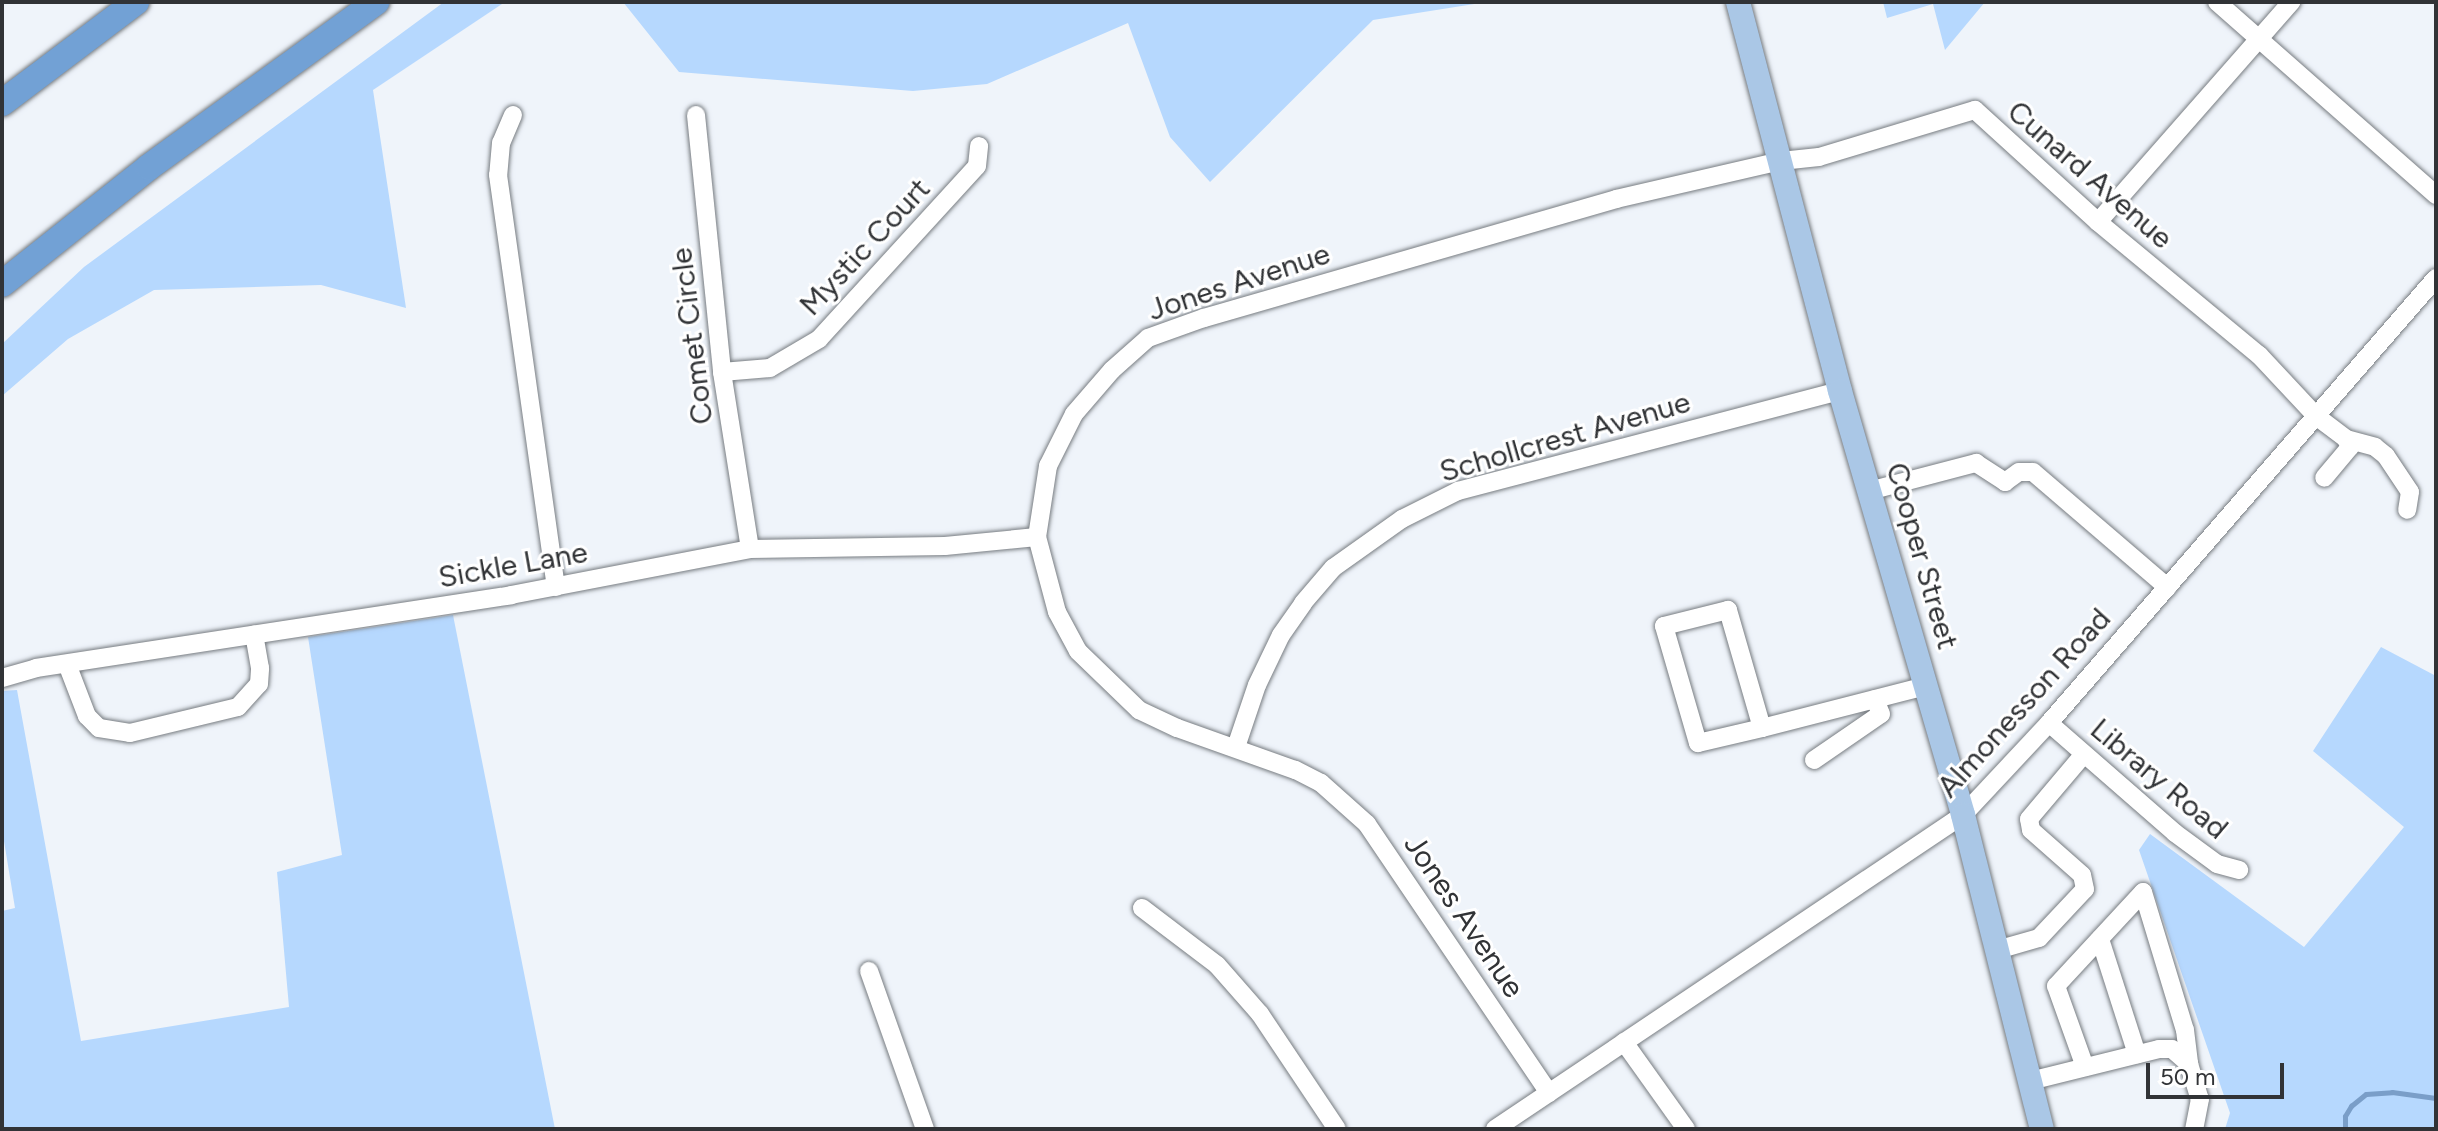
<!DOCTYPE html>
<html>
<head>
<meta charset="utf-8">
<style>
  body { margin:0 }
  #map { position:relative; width:2438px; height:1131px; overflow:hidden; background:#eff4fa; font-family:Figtree,sans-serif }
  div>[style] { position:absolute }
  .green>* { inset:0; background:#b6d8fe }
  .stream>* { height:5px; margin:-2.5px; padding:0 2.5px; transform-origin:2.5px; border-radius:2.5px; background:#7a9ec8 }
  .roads { filter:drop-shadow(0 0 2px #777c81) drop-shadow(0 0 2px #777c81) }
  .minor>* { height:18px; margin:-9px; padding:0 9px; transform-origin:9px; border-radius:9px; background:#fff }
  .major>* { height:24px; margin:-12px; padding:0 12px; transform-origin:12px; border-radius:12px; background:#aac7e6 }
  .highway>* { height:26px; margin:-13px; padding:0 13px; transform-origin:13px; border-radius:13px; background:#72a1d5 }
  span { translate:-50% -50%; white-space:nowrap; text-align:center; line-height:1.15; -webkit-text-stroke:6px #fff; paint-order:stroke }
  .street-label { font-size:30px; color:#313336 }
  .frame { position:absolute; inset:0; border:4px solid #313336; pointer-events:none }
  .scale { position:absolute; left:2146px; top:1063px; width:138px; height:36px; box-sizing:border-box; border:4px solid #313336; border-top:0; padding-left:10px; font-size:24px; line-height:28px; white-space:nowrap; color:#313336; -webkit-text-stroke:6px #fff; paint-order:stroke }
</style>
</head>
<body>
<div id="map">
  <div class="green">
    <i style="clip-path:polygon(444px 2px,505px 2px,373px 90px,406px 308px,321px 285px,154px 290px,68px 339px,2px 396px,2px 344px,84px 267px)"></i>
    <i style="clip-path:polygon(623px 2px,1487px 2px,1373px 20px,1210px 182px,1170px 137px,1128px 23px,987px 84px,913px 91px,679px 72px)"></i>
    <i style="clip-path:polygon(1883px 2px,1985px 2px,1945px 50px,1933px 4px,1887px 18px)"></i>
    <i style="clip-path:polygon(453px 615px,555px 1129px,2px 1129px,2px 911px,15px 908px,2px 829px,2px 691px,17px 690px,81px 1041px,289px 1007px,277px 872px,342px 855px,308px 637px)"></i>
    <i style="clip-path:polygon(2381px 647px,2436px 676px,2436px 1129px,2225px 1129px,2230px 1113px,2139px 850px,2150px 834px,2304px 947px,2404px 827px,2313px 751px)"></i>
  </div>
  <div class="stream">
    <i style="left:2345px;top:1129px;width:13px;rotate:-90deg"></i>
    <i style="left:2345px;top:1116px;width:12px;rotate:-59deg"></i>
    <i style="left:2351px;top:1106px;width:19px;rotate:-39deg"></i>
    <i style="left:2366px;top:1094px;width:26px;rotate:-4deg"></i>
    <i style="left:2392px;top:1092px;width:44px;rotate:7.8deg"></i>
  </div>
  <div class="roads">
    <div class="minor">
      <i style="left:2217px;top:2px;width:292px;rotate:41.4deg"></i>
      <i style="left:513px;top:115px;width:30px;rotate:113deg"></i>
      <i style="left:501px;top:143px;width:32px;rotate:95deg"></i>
      <i style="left:498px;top:175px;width:416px;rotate:82deg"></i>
      <i style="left:696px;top:115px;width:258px;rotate:84.2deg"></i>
      <i style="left:722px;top:372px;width:179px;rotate:81deg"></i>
      <i style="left:2098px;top:222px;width:293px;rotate:-48.7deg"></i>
      <i style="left:722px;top:372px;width:48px;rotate:-4.8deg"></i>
      <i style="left:770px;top:368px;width:57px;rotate:-30.6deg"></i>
      <i style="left:819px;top:339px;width:234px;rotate:-47.6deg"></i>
      <i style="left:977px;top:166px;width:20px;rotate:-84deg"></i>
      <i style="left:2346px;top:439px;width:30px;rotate:15deg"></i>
      <i style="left:2375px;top:447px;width:14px;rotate:39deg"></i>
      <i style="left:2386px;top:456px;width:43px;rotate:56.3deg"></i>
      <i style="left:2410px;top:492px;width:18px;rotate:99deg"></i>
      <i style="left:1869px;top:491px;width:111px;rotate:-14.7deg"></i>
      <i style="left:1976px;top:463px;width:35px;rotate:33deg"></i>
      <i style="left:2005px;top:482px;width:17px;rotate:-36deg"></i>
      <i style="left:2019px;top:472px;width:14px"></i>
      <i style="left:2033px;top:472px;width:177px;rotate:40.6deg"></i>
      <i style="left:67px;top:664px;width:56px;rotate:69deg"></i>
      <i style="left:87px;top:716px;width:17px;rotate:45deg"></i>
      <i style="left:99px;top:728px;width:31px;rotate:9deg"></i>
      <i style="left:130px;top:733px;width:111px;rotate:-13.5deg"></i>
      <i style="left:238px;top:707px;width:31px;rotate:-48deg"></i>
      <i style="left:259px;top:684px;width:16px;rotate:-86deg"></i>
      <i style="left:260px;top:668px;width:34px;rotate:-100deg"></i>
      <i style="left:2px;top:678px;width:35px;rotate:-16deg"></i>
      <i style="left:36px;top:668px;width:481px;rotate:-8.7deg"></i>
      <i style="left:511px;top:595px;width:243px;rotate:-10.9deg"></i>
      <i style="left:750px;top:549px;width:195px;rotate:-0.9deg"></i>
      <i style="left:945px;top:546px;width:92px;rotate:-5.6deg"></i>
      <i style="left:2049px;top:723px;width:167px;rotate:41.1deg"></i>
      <i style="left:2175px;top:833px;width:52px;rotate:36.4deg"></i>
      <i style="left:2217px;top:864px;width:23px;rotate:15deg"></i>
      <i style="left:1762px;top:728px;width:123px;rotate:-106.1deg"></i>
      <i style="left:1728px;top:610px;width:66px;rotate:166deg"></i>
      <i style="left:1664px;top:626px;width:122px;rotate:73.8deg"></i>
      <i style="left:1698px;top:743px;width:66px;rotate:-13.2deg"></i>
      <i style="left:1762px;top:728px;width:169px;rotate:-14.4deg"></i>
      <i style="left:1236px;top:747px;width:65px;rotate:-71.3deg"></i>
      <i style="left:1257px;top:685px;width:55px;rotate:-64.4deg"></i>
      <i style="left:1281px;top:635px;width:39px;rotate:-55deg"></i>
      <i style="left:1303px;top:603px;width:46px;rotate:-49.4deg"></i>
      <i style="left:1333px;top:568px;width:85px;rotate:-35.4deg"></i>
      <i style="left:1402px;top:519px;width:63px;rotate:-26.6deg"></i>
      <i style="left:1458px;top:491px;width:395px;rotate:-14.7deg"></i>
      <i style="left:1814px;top:760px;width:81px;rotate:-34.5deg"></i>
      <i style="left:1881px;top:714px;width:16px;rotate:-112deg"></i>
      <i style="left:1142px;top:908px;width:94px;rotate:37.2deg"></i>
      <i style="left:1217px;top:965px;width:65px;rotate:48.7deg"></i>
      <i style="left:1260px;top:1014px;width:138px;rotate:56.2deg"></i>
      <i style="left:2100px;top:939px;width:121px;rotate:72.2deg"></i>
      <i style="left:1997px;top:950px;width:44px;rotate:-15.9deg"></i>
      <i style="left:2039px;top:938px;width:67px;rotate:-46.8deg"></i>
      <i style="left:2085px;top:889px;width:14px;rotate:-102deg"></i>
      <i style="left:2082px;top:875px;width:68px;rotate:-138.6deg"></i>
      <i style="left:2031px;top:830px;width:11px;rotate:-100deg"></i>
      <i style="left:2029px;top:819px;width:85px;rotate:-49.8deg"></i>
      <i style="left:869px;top:971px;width:168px;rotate:70.5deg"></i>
      <i style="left:1624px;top:1042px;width:107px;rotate:54.5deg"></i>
      <i style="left:2085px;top:1067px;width:86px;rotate:-109.7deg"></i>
      <i style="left:2056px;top:986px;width:128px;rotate:-47.2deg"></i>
      <i style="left:2143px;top:892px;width:144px;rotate:73.1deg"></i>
      <i style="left:2185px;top:1030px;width:34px;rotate:83deg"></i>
      <i style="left:2030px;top:1081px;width:133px;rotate:-13.9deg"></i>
      <i style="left:2159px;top:1049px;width:13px"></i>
      <i style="left:2172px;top:1049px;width:23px;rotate:41deg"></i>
      <i style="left:2189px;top:1064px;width:37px;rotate:73deg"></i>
      <i style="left:2200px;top:1099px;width:31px;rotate:101deg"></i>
      <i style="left:1549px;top:1093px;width:325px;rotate:-124.1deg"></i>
      <i style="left:1367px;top:824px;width:62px;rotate:-138.3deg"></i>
      <i style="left:1321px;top:783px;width:29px;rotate:-153deg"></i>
      <i style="left:1295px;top:770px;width:125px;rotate:-160.4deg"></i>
      <i style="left:1177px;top:728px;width:42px;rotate:-154.7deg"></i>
      <i style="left:1139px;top:710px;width:85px;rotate:-136deg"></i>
      <i style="left:1078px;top:651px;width:44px;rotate:-118.3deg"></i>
      <i style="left:1057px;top:612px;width:78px;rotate:-104.9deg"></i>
      <i style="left:1037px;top:537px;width:72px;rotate:-81.2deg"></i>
      <i style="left:1048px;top:466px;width:58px;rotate:-63.4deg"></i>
      <i style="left:1074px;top:414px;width:58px;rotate:-49.2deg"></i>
      <i style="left:1112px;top:370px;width:48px;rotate:-41.6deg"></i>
      <i style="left:1148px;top:338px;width:59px;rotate:-19.7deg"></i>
      <i style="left:1204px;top:318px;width:429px;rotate:-16.1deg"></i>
      <i style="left:1616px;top:199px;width:169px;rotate:-13deg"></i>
      <i style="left:1781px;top:161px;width:38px;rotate:-6deg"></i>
      <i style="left:1819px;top:157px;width:163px;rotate:-16.8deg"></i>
      <i style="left:1975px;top:110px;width:166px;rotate:42.3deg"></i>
      <i style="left:2098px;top:222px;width:209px;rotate:39.6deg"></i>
      <i style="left:2259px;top:355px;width:83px;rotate:46.9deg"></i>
      <i style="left:2316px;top:416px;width:38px;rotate:37deg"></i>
      <i style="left:2346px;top:439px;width:9px;rotate:63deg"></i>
      <i style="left:2350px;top:447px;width:40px;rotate:130deg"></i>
      <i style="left:1495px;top:1129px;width:564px;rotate:-33.86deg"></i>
      <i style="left:1963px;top:815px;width:126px;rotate:-46.9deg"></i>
      <i style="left:2049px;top:723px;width:590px;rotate:-48.99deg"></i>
    </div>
    <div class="major">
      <i style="left:1738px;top:2px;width:402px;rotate:75.3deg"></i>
      <i style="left:1840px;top:391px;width:441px;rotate:73.8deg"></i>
      <i style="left:1963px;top:815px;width:324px;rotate:75.9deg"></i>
    </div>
    <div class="highway">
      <i style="left:2px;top:103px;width:168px;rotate:-37deg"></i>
      <i style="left:2px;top:284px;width:188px;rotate:-38.5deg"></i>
      <i style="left:149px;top:167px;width:281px;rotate:-36deg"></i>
    </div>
  </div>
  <div class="street-label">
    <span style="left:2090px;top:175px;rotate:41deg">Cunard Avenue</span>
    <span style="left:865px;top:247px;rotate:-47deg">Mystic Court</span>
    <span style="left:1239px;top:282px;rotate:-18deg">Jones Avenue</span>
    <span style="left:692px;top:336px;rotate:-97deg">Comet Circle</span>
    <span style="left:1565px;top:437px;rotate:-16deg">Schollcrest Avenue</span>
    <span style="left:1922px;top:556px;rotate:74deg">Cooper Street</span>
    <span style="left:513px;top:565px;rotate:-10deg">Sickle Lane</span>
    <span style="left:2024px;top:703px;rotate:-48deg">Almonesson Road</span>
    <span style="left:2159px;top:779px;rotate:40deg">Library Road</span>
    <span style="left:1464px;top:916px;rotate:56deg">Jones Avenue</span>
  </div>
  <div class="frame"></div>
  <div class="scale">50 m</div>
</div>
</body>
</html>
